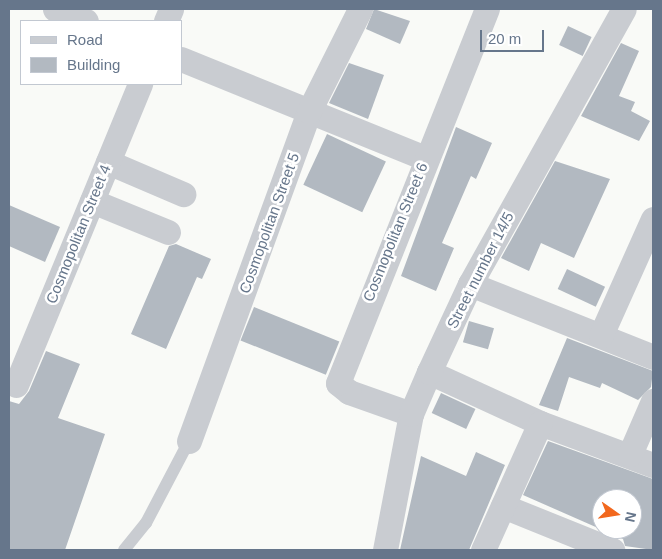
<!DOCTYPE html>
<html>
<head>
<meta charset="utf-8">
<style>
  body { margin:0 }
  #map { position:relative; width:662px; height:559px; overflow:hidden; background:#f9faf7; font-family:Helvetica,sans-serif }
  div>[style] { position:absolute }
  .building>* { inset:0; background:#b2b9c1; transform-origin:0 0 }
  .lane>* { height:12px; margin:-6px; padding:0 6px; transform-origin:6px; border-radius:6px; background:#c9ccd1 }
  .street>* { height:25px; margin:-12.5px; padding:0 12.5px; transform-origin:12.5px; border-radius:12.5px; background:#c9ccd1 }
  span { translate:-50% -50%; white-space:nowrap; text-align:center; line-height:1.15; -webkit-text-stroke:5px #fff; paint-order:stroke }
  .street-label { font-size:15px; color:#66768b }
  .frame { position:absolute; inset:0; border:10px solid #66768b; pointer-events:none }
  .legend { position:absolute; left:20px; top:20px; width:162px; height:65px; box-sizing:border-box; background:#fff; border:1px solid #c2c8d1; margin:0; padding:6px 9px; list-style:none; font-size:15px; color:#66768b }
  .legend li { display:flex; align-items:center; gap:10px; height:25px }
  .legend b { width:25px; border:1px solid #c2c8d1 }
  .north { position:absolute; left:592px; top:489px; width:50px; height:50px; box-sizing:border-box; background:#fff; border:1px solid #c2c8d1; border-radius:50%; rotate:103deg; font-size:14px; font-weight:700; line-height:20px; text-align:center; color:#66768b }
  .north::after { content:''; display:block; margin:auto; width:18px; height:22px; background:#f2681e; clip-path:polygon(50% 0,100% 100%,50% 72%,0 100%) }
  .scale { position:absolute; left:480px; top:30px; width:64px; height:22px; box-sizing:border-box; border:2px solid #66768b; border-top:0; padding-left:6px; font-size:15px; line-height:18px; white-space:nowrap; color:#66768b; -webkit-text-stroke:4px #fff; paint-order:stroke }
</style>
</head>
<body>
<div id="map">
  <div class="building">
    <i style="clip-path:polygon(374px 9px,410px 21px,400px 44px,366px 29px)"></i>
    <i style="left:568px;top:26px;width:26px;height:21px;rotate:25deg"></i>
    <i style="clip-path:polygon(621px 43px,639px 51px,619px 96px,635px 102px,631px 111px,650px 121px,639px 141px,581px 116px)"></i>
    <i style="clip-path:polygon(349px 63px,384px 75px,368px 119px,329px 103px)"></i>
    <i style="clip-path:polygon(456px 127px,492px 143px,476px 179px,471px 176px,442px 243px,454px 248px,436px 291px,401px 276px)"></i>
    <i style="left:327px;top:134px;width:65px;height:56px;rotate:25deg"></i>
    <i style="clip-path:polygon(555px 161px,610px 179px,574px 258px,541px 243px,529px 271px,501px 258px)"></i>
    <i style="clip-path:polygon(9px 205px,60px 227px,45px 262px,9px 246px)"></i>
    <i style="clip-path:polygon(176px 244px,211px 259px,202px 279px,197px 277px,166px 349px,131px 334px,169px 246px)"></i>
    <i style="left:567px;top:269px;width:42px;height:22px;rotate:25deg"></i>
    <i style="left:254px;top:307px;width:92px;height:36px;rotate:22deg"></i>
    <i style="left:469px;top:321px;width:26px;height:22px;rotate:16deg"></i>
    <i style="clip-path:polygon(567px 338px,653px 371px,651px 387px,638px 400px,602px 383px,600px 388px,569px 377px,558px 411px,539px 405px)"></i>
    <i style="clip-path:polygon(46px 351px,80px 364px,58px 418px,105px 434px,65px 550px,9px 550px,9px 401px,19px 404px,29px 391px)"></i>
    <i style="left:441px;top:393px;width:38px;height:22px;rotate:25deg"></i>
    <i style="clip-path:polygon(evenodd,548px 441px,653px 479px,653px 550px,625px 546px,623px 539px,523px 495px,548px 441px,602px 499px,632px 499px,632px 529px,602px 529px,602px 499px)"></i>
    <i style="clip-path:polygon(476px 452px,505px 465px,469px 550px,400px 550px,421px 456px,466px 476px)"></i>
  </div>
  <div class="lane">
    <i style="left:124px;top:550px;width:35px;rotate:-51deg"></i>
    <i style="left:146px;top:523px;width:93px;rotate:-62.3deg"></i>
  </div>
  <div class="street">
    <i style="left:55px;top:9px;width:33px;rotate:21deg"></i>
    <i style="left:166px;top:21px;width:13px;rotate:-67deg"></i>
    <i style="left:181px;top:59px;width:263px;rotate:22.1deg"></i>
    <i style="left:108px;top:162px;width:82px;rotate:23.1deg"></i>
    <i style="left:92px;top:201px;width:82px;rotate:22.2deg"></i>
    <i style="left:470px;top:284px;width:197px;rotate:21.7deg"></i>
    <i style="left:601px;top:335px;width:127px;rotate:-65.9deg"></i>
    <i style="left:429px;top:372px;width:122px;rotate:24.7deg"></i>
    <i style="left:540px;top:423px;width:121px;rotate:20.4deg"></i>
    <i style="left:16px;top:385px;width:326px;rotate:-67.6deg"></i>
    <i style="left:411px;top:414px;width:66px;rotate:-160.5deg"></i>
    <i style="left:349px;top:392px;width:14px;rotate:-141deg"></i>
    <i style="left:338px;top:383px;width:403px;rotate:-68.3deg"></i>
    <i style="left:189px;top:441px;width:351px;rotate:-70deg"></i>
    <i style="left:309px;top:111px;width:114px;rotate:-63.4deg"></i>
    <i style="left:630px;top:454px;width:58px;rotate:-66.5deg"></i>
    <i style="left:503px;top:506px;width:118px;rotate:22deg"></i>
    <i style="left:385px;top:550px;width:138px;rotate:-79.2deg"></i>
    <i style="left:411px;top:414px;width:46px;rotate:-66.8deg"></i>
    <i style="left:429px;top:372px;width:97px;rotate:-65deg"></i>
    <i style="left:470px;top:284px;width:315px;rotate:-60.8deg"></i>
    <i style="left:483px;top:550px;width:139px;rotate:-65.8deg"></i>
  </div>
  <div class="street-label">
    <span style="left:269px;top:223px;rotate:-70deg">Cosmopolitan Street 5</span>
    <span style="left:395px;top:232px;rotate:-68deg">Cosmopolitan Street 6</span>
    <span style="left:78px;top:234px;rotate:-68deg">Cosmopolitan Street 4</span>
    <span style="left:480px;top:270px;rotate:-63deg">Street number 14/5</span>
  </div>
  <div class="frame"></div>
  <ul class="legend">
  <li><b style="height:6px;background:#c9ccd1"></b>Road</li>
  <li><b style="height:14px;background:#b2b9c1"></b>Building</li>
  </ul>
  <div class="north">N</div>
  <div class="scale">20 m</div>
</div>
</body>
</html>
